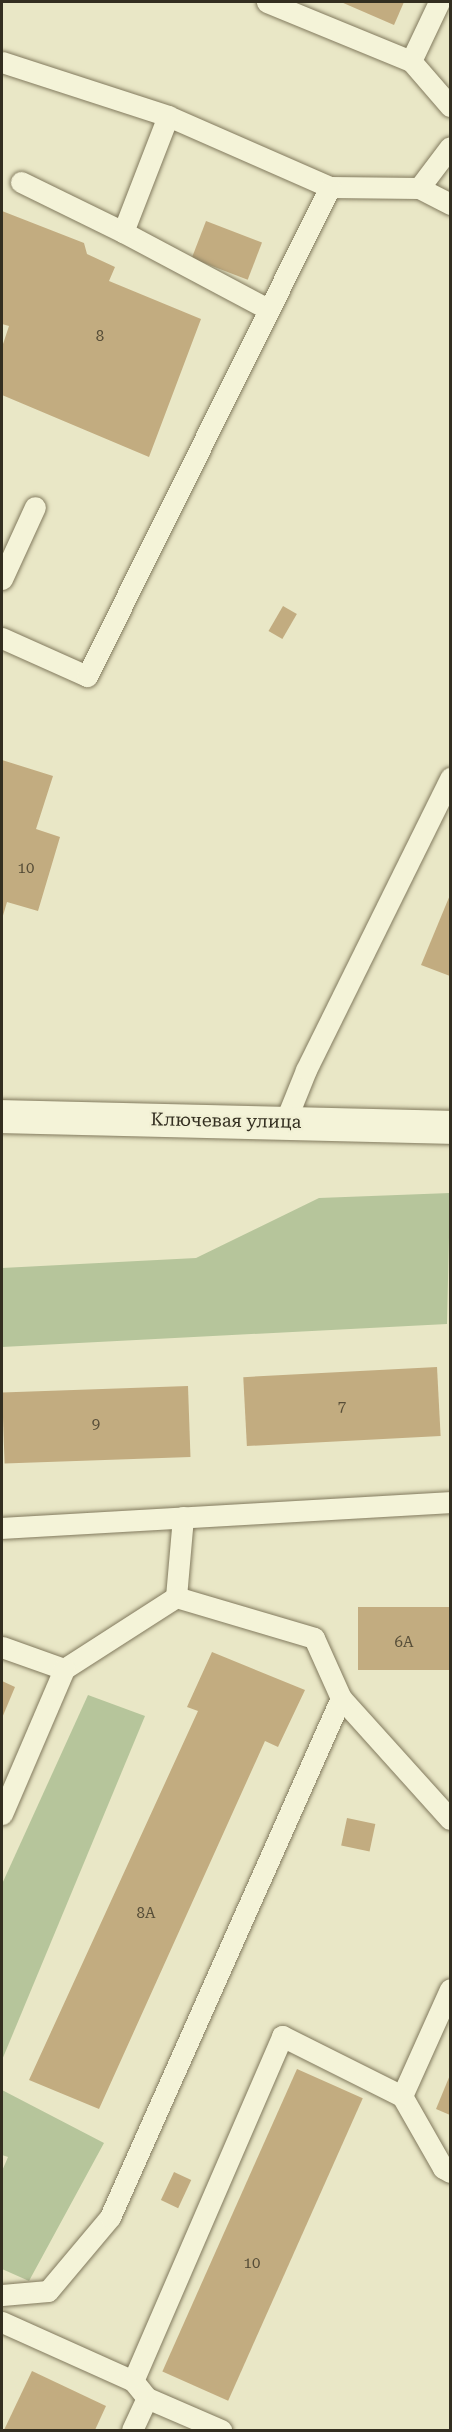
<!DOCTYPE html>
<html>
<head>
<meta charset="utf-8">
<style>
  body { margin:0 }
  #map { position:relative; width:452px; height:2432px; overflow:hidden; background:#e9e7c6; font-family:"Roboto Serif",serif }
  div>[style] { position:absolute }
  .green>* { inset:0; background:#b6c59b }
  .building>* { inset:0; background:#c2ac80; transform-origin:0 0 }
  .roads { filter:drop-shadow(0 0 2px #827a5e) drop-shadow(0 0 2px #827a5e) }
  .lane>* { height:21px; margin:-10.5px; padding:0 10.5px; transform-origin:10.5px; border-radius:10.5px; background:#f4f3d8 }
  .secondary>* { height:33px; margin:-16.5px; padding:0 16.5px; transform-origin:16.5px; border-radius:16.5px; background:#f4f3d8 }
  span { translate:-50% -50%; white-space:nowrap; text-align:center; line-height:1.15; -webkit-text-stroke:4.5px #f1f0d4; paint-order:stroke }
  .number-label { font-size:15px; color:#574e38 }
  .number-label span { -webkit-text-stroke-width:0 }
  .street-label { font-size:18px; color:#332e20 }
  .frame { position:absolute; inset:0; border:3px solid #332e20; pointer-events:none }
</style>
</head>
<body>
<div id="map">
  <div class="green">
    <i style="clip-path:polygon(450px 1193px,447px 1324px,2px 1347px,2px 1268px,196px 1258px,319px 1198px)"></i>
    <i style="clip-path:polygon(88px 1695px,145px 1716px,2px 2060px,2px 1884px)"></i>
    <i style="clip-path:polygon(2px 2090px,104px 2143px,29px 2281px,2px 2269px,2px 2171px,8px 2157px,2px 2155px)"></i>
  </div>
  <div class="building">
    <i style="clip-path:polygon(341px 2px,404px 2px,394px 25px)"></i>
    <i style="clip-path:polygon(2px 211px,84px 243px,87px 254px,115px 267px,109px 281px,201px 319px,149px 457px,2px 395px,2px 347px,9px 326px,2px 324px)"></i>
    <i style="left:206px;top:221px;width:60px;height:40px;rotate:21deg"></i>
    <i style="left:283px;top:606px;width:16px;height:29px;rotate:30deg"></i>
    <i style="clip-path:polygon(2px 760px,53px 776px,36px 829px,60px 837px,38px 911px,7px 902px,2px 919px)"></i>
    <i style="clip-path:polygon(450px 895px,450px 976px,421px 965px)"></i>
    <i style="left:437px;top:1367px;width:69px;height:194px;rotate:87deg"></i>
    <i style="left:188px;top:1386px;width:71px;height:186px;rotate:88deg"></i>
    <i style="left:450px;top:1607px;width:63px;height:92px;rotate:90deg"></i>
    <i style="clip-path:polygon(212px 1652px,305px 1690px,278px 1747px,265px 1741px,99px 2109px,29px 2080px,198px 1711px,187px 1707px)"></i>
    <i style="clip-path:polygon(2px 1681px,15px 1687px,2px 1718px)"></i>
    <i style="left:347px;top:1818px;width:29px;height:28px;rotate:12deg"></i>
    <i style="left:297px;top:2069px;width:72px;height:331px;rotate:24deg"></i>
    <i style="clip-path:polygon(450px 2075px,450px 2115px,436px 2109px)"></i>
    <i style="left:174px;top:2172px;width:19px;height:31px;rotate:25deg"></i>
    <i style="clip-path:polygon(32px 2371px,106px 2406px,95px 2430px,4px 2430px)"></i>
  </div>
  <div class="roads">
    <div class="lane">
      <i style="left:267px;top:2px;width:156px;rotate:22.3deg"></i>
      <i style="left:439px;top:2px;width:65px;rotate:115.4deg"></i>
      <i style="left:411px;top:61px;width:60px;rotate:49.1deg"></i>
      <i style="left:2px;top:62px;width:175px;rotate:18deg"></i>
      <i style="left:168px;top:116px;width:177px;rotate:23.7deg"></i>
      <i style="left:330px;top:187px;width:89px;rotate:0.6deg"></i>
      <i style="left:419px;top:188px;width:35px;rotate:27deg"></i>
      <i style="left:21px;top:182px;width:114px;rotate:26.1deg"></i>
      <i style="left:123px;top:232px;width:164px;rotate:28deg"></i>
      <i style="left:419px;top:188px;width:51px;rotate:-52.9deg"></i>
      <i style="left:123px;top:232px;width:124px;rotate:-68.8deg"></i>
      <i style="left:2px;top:579px;width:79px;rotate:-65.4deg"></i>
      <i style="left:2px;top:638px;width:93px;rotate:24.1deg"></i>
      <i style="left:87px;top:676px;width:546px;rotate:-63.58deg"></i>
      <i style="left:285px;top:1122px;width:56px;rotate:-68deg"></i>
      <i style="left:306px;top:1070px;width:326px;rotate:-63.7deg"></i>
      <i style="left:183px;top:1517px;width:80px;rotate:95deg"></i>
      <i style="left:176px;top:1597px;width:144px;rotate:16.5deg"></i>
      <i style="left:314px;top:1638px;width:66px;rotate:65.8deg"></i>
      <i style="left:341px;top:1698px;width:163px;rotate:48deg"></i>
      <i style="left:2px;top:1528px;width:449px;rotate:-3.3deg"></i>
      <i style="left:2px;top:1647px;width:66px;rotate:19.5deg"></i>
      <i style="left:64px;top:1669px;width:133px;rotate:-32.7deg"></i>
      <i style="left:2px;top:1814px;width:158px;rotate:-66.8deg"></i>
      <i style="left:402px;top:2096px;width:83px;rotate:60.3deg"></i>
      <i style="left:443px;top:2168px;width:8px;rotate:30deg"></i>
      <i style="left:2px;top:2295px;width:46px;rotate:-5deg"></i>
      <i style="left:48px;top:2291px;width:97px;rotate:-50deg"></i>
      <i style="left:110px;top:2217px;width:568px;rotate:-66.01deg"></i>
      <i style="left:2px;top:2322px;width:144px;rotate:24.2deg"></i>
      <i style="left:147px;top:2398px;width:81px;rotate:23.4deg"></i>
      <i style="left:132px;top:2430px;width:35px;rotate:-65deg"></i>
      <i style="left:147px;top:2398px;width:22px;rotate:-129deg"></i>
      <i style="left:133px;top:2381px;width:376px;rotate:-66.6deg"></i>
      <i style="left:282px;top:2036px;width:134px;rotate:26.6deg"></i>
      <i style="left:402px;top:2096px;width:117px;rotate:-65.8deg"></i>
    </div>
    <div class="secondary">
      <i style="left:2px;top:1116px;width:448px;rotate:1.4deg"></i>
    </div>
  </div>
  <div class="number-label">
    <span style="left:100px;top:337px">8</span>
    <span style="left:26px;top:869px">10</span>
    <span style="left:342px;top:1407px">7</span>
    <span style="left:96px;top:1425px">9</span>
    <span style="left:404px;top:1643px">6А</span>
    <span style="left:146px;top:1914px">8А</span>
    <span style="left:252px;top:2264px">10</span>
  </div>
  <div class="street-label">
    <span style="left:226px;top:1121px;rotate:1deg">Ключевая улица</span>
  </div>
  <div class="frame"></div>
</div>
</body>
</html>
